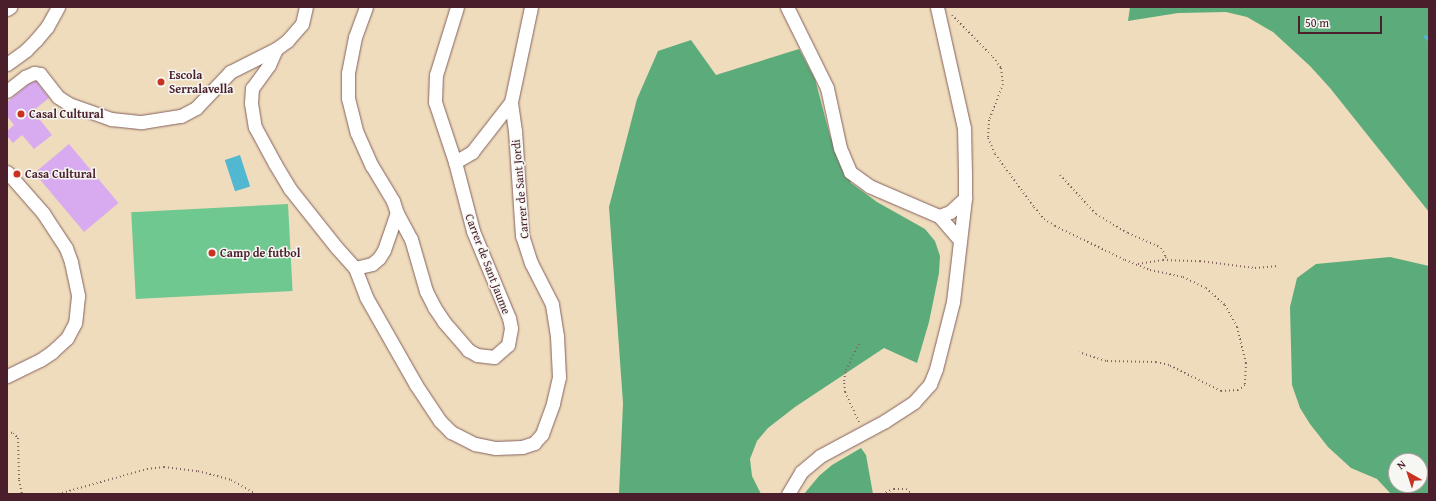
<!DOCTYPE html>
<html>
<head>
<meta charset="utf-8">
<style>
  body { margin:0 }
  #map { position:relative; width:1436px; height:501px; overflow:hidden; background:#efdcbc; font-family:"Gentium Book Plus",serif }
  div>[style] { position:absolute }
  .green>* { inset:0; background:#6fc88f; transform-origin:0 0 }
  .forest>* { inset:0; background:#5bac7a }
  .water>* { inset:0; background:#52b7d0; transform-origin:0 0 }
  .stream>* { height:3.5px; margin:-1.75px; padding:0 1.75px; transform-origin:1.75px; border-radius:1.75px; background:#52b7d0 }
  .building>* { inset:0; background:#d8abf0; transform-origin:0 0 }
  .path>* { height:2px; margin-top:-1px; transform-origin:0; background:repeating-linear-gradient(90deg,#84615e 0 1px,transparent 0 4px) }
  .roads { filter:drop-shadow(0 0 1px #84615e) drop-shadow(0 0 1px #84615e) }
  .minor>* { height:13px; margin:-6.5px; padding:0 6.5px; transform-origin:6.5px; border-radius:6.5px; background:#fff }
  .dots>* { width:11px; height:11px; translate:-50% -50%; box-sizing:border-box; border:2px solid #f6f6f2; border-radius:50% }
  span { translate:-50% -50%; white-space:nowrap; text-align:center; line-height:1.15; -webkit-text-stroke:3px #f6f6f2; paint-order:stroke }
  .poi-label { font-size:12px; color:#4a1f2b; font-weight:700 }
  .left { translate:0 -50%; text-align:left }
  .street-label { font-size:12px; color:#4a1f2b }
  .frame { position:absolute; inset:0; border:8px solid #4a1f2b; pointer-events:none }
  .north { position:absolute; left:1388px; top:453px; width:40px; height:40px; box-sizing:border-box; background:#f6f6f2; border:1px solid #b1a0a2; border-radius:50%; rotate:321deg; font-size:11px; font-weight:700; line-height:16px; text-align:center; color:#4a1f2b }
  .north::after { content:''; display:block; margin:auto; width:14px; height:18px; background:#c8321e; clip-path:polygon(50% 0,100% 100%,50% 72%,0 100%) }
  .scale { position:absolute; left:1298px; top:16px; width:84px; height:18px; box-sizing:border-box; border:2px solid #4a1f2b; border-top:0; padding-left:5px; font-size:12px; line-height:14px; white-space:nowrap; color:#4a1f2b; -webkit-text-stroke:3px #f6f6f2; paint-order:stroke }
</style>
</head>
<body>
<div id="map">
  <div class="green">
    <i style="left:288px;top:204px;width:87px;height:157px;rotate:87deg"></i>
  </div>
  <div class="forest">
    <i style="clip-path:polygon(1130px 7px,1429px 7px,1429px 212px,1330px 88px,1310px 66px,1273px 32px,1247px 17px,1226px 12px,1178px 13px,1128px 21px)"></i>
    <i style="clip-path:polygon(691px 40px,716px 75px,799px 49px,815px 79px,830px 136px,851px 183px,877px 202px,925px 229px,935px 241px,940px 256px,939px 273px,929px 322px,917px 363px,884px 348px,795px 407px,768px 428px,757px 441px,750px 459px,752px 476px,761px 494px,619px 494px,623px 403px,609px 207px,637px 99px,658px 51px)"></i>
    <i style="clip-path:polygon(evenodd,1390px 257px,1429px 266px,1429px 494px,1391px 494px,1377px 479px,1351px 468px,1328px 447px,1310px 424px,1300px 408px,1292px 385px,1290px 307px,1297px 278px,1316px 264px,1390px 257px,1396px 461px,1420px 461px,1420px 485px,1396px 485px,1396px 461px)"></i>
    <i style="clip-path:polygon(861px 448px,866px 455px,873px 494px,804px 494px,819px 476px,832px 465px)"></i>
  </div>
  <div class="water">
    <i style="left:240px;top:155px;width:33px;height:16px;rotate:72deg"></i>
  </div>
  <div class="stream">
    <i style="left:1426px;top:37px;width:4px;rotate:34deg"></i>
  </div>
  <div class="building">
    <i style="clip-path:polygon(36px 81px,49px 98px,33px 111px,52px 135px,34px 149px,22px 135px,13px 143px,7px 136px,7px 131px,14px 125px,7px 116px,7px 102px,29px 84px)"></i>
    <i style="left:69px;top:144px;width:77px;height:45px;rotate:50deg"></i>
  </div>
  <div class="path">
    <i style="left:952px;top:15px;width:59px;rotate:45.7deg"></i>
    <i style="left:993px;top:57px;width:14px;rotate:54deg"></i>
    <i style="left:1001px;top:68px;width:16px;rotate:83deg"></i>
    <i style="left:1003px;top:84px;width:39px;rotate:111deg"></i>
    <i style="left:989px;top:120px;width:18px;rotate:93deg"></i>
    <i style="left:988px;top:138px;width:17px;rotate:66deg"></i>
    <i style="left:995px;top:154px;width:66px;rotate:53.7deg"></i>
    <i style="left:1034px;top:207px;width:16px;rotate:50deg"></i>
    <i style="left:1044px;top:219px;width:13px;rotate:32deg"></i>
    <i style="left:1055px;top:226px;width:78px;rotate:25.9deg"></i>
    <i style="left:1125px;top:260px;width:27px;rotate:22deg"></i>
    <i style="left:1150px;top:270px;width:34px;rotate:12deg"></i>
    <i style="left:1183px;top:277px;width:25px;rotate:26deg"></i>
    <i style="left:1206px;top:288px;width:25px;rotate:42deg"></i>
    <i style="left:1225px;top:305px;width:25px;rotate:61deg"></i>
    <i style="left:1237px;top:327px;width:37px;rotate:76deg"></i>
    <i style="left:1246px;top:363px;width:22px;rotate:93deg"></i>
    <i style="left:1245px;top:385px;width:9px;rotate:144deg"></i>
    <i style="left:1238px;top:390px;width:17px;rotate:177deg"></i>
    <i style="left:1221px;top:391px;width:58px;rotate:-153.4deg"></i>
    <i style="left:1169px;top:365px;width:13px;rotate:-167deg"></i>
    <i style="left:1156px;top:362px;width:50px;rotate:-178.9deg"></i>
    <i style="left:1106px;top:361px;width:28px;rotate:-162deg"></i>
    <i style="left:1060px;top:175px;width:53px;rotate:47.3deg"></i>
    <i style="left:1096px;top:214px;width:37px;rotate:31deg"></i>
    <i style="left:1128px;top:233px;width:36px;rotate:24deg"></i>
    <i style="left:1161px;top:248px;width:10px;rotate:61deg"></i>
    <i style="left:1166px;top:257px;width:4px;rotate:135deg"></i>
    <i style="left:1138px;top:264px;width:25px;rotate:-9deg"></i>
    <i style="left:1163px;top:260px;width:37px;rotate:2deg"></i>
    <i style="left:1200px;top:261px;width:55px;rotate:7.3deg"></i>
    <i style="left:1255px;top:268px;width:23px;rotate:-5deg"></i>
    <i style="left:859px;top:422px;width:33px;rotate:-115deg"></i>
    <i style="left:845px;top:392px;width:11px;rotate:-95deg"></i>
    <i style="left:844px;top:381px;width:11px;rotate:-80deg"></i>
    <i style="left:846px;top:370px;width:30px;rotate:-64deg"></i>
    <i style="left:7px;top:432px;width:6px;rotate:9deg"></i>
    <i style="left:13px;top:433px;width:7px;rotate:45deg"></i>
    <i style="left:18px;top:438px;width:42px;rotate:88.6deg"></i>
    <i style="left:19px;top:480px;width:14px;rotate:78deg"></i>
    <i style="left:58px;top:494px;width:92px;rotate:-15.7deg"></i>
    <i style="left:147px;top:469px;width:17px;rotate:-7deg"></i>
    <i style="left:164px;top:467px;width:34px;rotate:7deg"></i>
    <i style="left:198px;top:471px;width:34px;rotate:15deg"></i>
    <i style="left:231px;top:480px;width:29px;rotate:29deg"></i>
    <i style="left:882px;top:494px;width:13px;rotate:-23deg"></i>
    <i style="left:894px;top:489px;width:12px"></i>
    <i style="left:906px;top:489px;width:9px;rotate:36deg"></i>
  </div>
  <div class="roads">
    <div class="minor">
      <i style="left:366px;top:7px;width:32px;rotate:110deg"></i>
      <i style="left:355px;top:37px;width:37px;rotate:101deg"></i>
      <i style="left:348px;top:73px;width:25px;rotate:90deg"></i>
      <i style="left:348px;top:98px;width:36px;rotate:76deg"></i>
      <i style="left:357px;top:133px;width:36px;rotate:66deg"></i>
      <i style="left:372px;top:166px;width:41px;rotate:59deg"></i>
      <i style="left:393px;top:201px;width:13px;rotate:72deg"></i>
      <i style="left:397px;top:213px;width:30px;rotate:62deg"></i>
      <i style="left:411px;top:239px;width:54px;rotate:73.9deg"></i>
      <i style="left:426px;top:291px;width:18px;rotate:63deg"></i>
      <i style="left:434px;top:307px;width:18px;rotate:56deg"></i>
      <i style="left:444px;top:322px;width:37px;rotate:49deg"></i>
      <i style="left:468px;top:350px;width:10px;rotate:29deg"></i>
      <i style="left:477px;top:355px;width:17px;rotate:7deg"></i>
      <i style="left:494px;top:357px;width:18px;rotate:-41deg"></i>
      <i style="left:508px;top:345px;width:17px;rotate:-80deg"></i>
      <i style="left:511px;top:328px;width:10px;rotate:-101deg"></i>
      <i style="left:509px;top:318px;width:94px;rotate:-112.5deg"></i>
      <i style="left:473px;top:231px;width:71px;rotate:-104.6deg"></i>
      <i style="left:455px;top:162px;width:63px;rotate:-108.4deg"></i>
      <i style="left:435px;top:102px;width:27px;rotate:-88deg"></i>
      <i style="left:436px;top:75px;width:71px;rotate:-72.8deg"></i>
      <i style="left:787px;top:7px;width:90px;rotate:63.7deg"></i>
      <i style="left:827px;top:88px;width:61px;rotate:77.8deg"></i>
      <i style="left:840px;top:148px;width:26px;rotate:67deg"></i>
      <i style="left:850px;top:172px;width:24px;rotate:36deg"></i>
      <i style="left:869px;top:186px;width:76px;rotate:23.2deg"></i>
      <i style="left:939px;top:216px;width:32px;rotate:49deg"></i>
      <i style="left:7px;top:9px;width:4px;rotate:-34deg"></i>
      <i style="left:276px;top:49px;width:17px;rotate:114deg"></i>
      <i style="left:269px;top:65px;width:29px;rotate:126deg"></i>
      <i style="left:252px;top:88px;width:15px;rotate:94deg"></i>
      <i style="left:251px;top:103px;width:24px;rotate:81deg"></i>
      <i style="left:255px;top:127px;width:42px;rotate:61.6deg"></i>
      <i style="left:275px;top:164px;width:29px;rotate:59deg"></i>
      <i style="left:290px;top:189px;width:75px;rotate:51.5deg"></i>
      <i style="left:337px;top:248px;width:27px;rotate:48deg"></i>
      <i style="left:355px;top:268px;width:31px;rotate:69deg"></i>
      <i style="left:366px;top:297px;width:101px;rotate:60.4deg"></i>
      <i style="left:416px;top:385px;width:43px;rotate:56.3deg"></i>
      <i style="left:440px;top:421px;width:16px;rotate:45deg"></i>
      <i style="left:451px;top:432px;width:27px;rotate:27deg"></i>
      <i style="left:475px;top:444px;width:21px;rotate:11deg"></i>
      <i style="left:496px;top:448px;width:26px;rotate:-2deg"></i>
      <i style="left:522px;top:447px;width:13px;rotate:-18deg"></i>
      <i style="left:534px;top:443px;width:12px;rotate:-48deg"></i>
      <i style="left:542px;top:434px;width:33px;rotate:-70deg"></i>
      <i style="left:553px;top:403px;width:27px;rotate:-77deg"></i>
      <i style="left:559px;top:377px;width:41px;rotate:-92.8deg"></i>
      <i style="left:557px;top:336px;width:32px;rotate:-99deg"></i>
      <i style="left:552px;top:304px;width:46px;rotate:-117.1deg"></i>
      <i style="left:531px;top:263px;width:28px;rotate:-108deg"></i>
      <i style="left:522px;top:236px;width:105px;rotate:-93.8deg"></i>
      <i style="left:515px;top:131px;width:29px;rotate:-98deg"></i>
      <i style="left:511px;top:102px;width:97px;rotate:-78.1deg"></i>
      <i style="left:7px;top:64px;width:24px;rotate:-36deg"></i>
      <i style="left:26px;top:50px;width:14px;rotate:-45deg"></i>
      <i style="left:36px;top:40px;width:17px;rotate:-50deg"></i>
      <i style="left:47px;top:27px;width:23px;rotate:-61deg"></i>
      <i style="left:7px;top:91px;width:23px;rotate:-38deg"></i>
      <i style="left:25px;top:77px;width:10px;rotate:-24deg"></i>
      <i style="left:34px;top:73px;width:6px;rotate:9deg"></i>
      <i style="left:40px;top:74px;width:29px;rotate:52deg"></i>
      <i style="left:58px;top:97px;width:13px;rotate:32deg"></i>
      <i style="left:69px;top:104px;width:45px;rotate:19.7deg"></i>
      <i style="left:111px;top:119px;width:31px;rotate:6deg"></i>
      <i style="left:142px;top:122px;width:39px;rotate:-9deg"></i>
      <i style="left:181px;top:116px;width:17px;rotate:-28deg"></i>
      <i style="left:196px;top:108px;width:50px;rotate:-46.6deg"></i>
      <i style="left:230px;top:72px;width:51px;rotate:-26.6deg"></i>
      <i style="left:276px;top:49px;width:14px;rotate:-36deg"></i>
      <i style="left:287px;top:41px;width:23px;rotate:-49deg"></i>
      <i style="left:302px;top:24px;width:17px;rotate:-77deg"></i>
      <i style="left:455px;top:162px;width:20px;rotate:-30deg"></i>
      <i style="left:472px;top:152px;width:63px;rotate:-52deg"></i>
      <i style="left:7px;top:172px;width:55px;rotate:48.7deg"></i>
      <i style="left:43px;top:213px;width:42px;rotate:56.7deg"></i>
      <i style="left:66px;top:248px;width:15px;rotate:70deg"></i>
      <i style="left:71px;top:262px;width:35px;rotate:78deg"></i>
      <i style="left:78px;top:296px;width:27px;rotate:96deg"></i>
      <i style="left:75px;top:323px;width:17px;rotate:118deg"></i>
      <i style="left:67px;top:338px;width:21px;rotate:137deg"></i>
      <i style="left:52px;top:352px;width:14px;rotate:146deg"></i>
      <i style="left:40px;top:360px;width:37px;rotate:154deg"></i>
      <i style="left:939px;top:216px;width:12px;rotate:-20deg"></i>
      <i style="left:950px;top:212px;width:21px;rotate:-43deg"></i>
      <i style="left:355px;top:268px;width:17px;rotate:-13deg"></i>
      <i style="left:372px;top:264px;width:9px;rotate:-41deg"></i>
      <i style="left:379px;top:258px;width:9px;rotate:-58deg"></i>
      <i style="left:384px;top:250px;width:39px;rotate:-71deg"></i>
      <i style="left:788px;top:494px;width:26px;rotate:-59deg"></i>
      <i style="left:801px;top:472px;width:25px;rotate:-40deg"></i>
      <i style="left:820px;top:456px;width:74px;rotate:-28.3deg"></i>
      <i style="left:885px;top:421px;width:35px;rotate:-33deg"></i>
      <i style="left:914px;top:402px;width:24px;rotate:-48deg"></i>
      <i style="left:930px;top:384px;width:16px;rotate:-68deg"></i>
      <i style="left:936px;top:369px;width:69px;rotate:-75.8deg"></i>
      <i style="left:953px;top:302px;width:105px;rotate:-83.4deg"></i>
      <i style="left:965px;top:198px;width:24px;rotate:-90deg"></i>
      <i style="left:965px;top:174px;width:46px;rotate:-91.2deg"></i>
      <i style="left:964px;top:128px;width:124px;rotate:-102.6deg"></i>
    </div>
  </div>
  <div class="dots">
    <i style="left:161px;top:82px;background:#c8321e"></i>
    <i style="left:21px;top:114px;background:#c8321e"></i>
    <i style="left:17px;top:174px;background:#c8321e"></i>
    <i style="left:212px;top:253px;background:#c8321e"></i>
  </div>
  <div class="poi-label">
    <span class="left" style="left:169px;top:82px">Escola<br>Serralavella</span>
    <span class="left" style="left:29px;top:114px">Casal Cultural</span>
    <span class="left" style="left:25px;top:174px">Casa Cultural</span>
    <span class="left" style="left:220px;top:253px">Camp de futbol</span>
  </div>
  <div class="street-label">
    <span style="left:520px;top:189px;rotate:-95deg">Carrer de Sant Jordi</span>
    <span style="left:488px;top:264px;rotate:69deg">Carrer de Sant Jaume</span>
  </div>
  <div class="frame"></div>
  <div class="north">N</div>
  <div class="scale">50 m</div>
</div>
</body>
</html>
